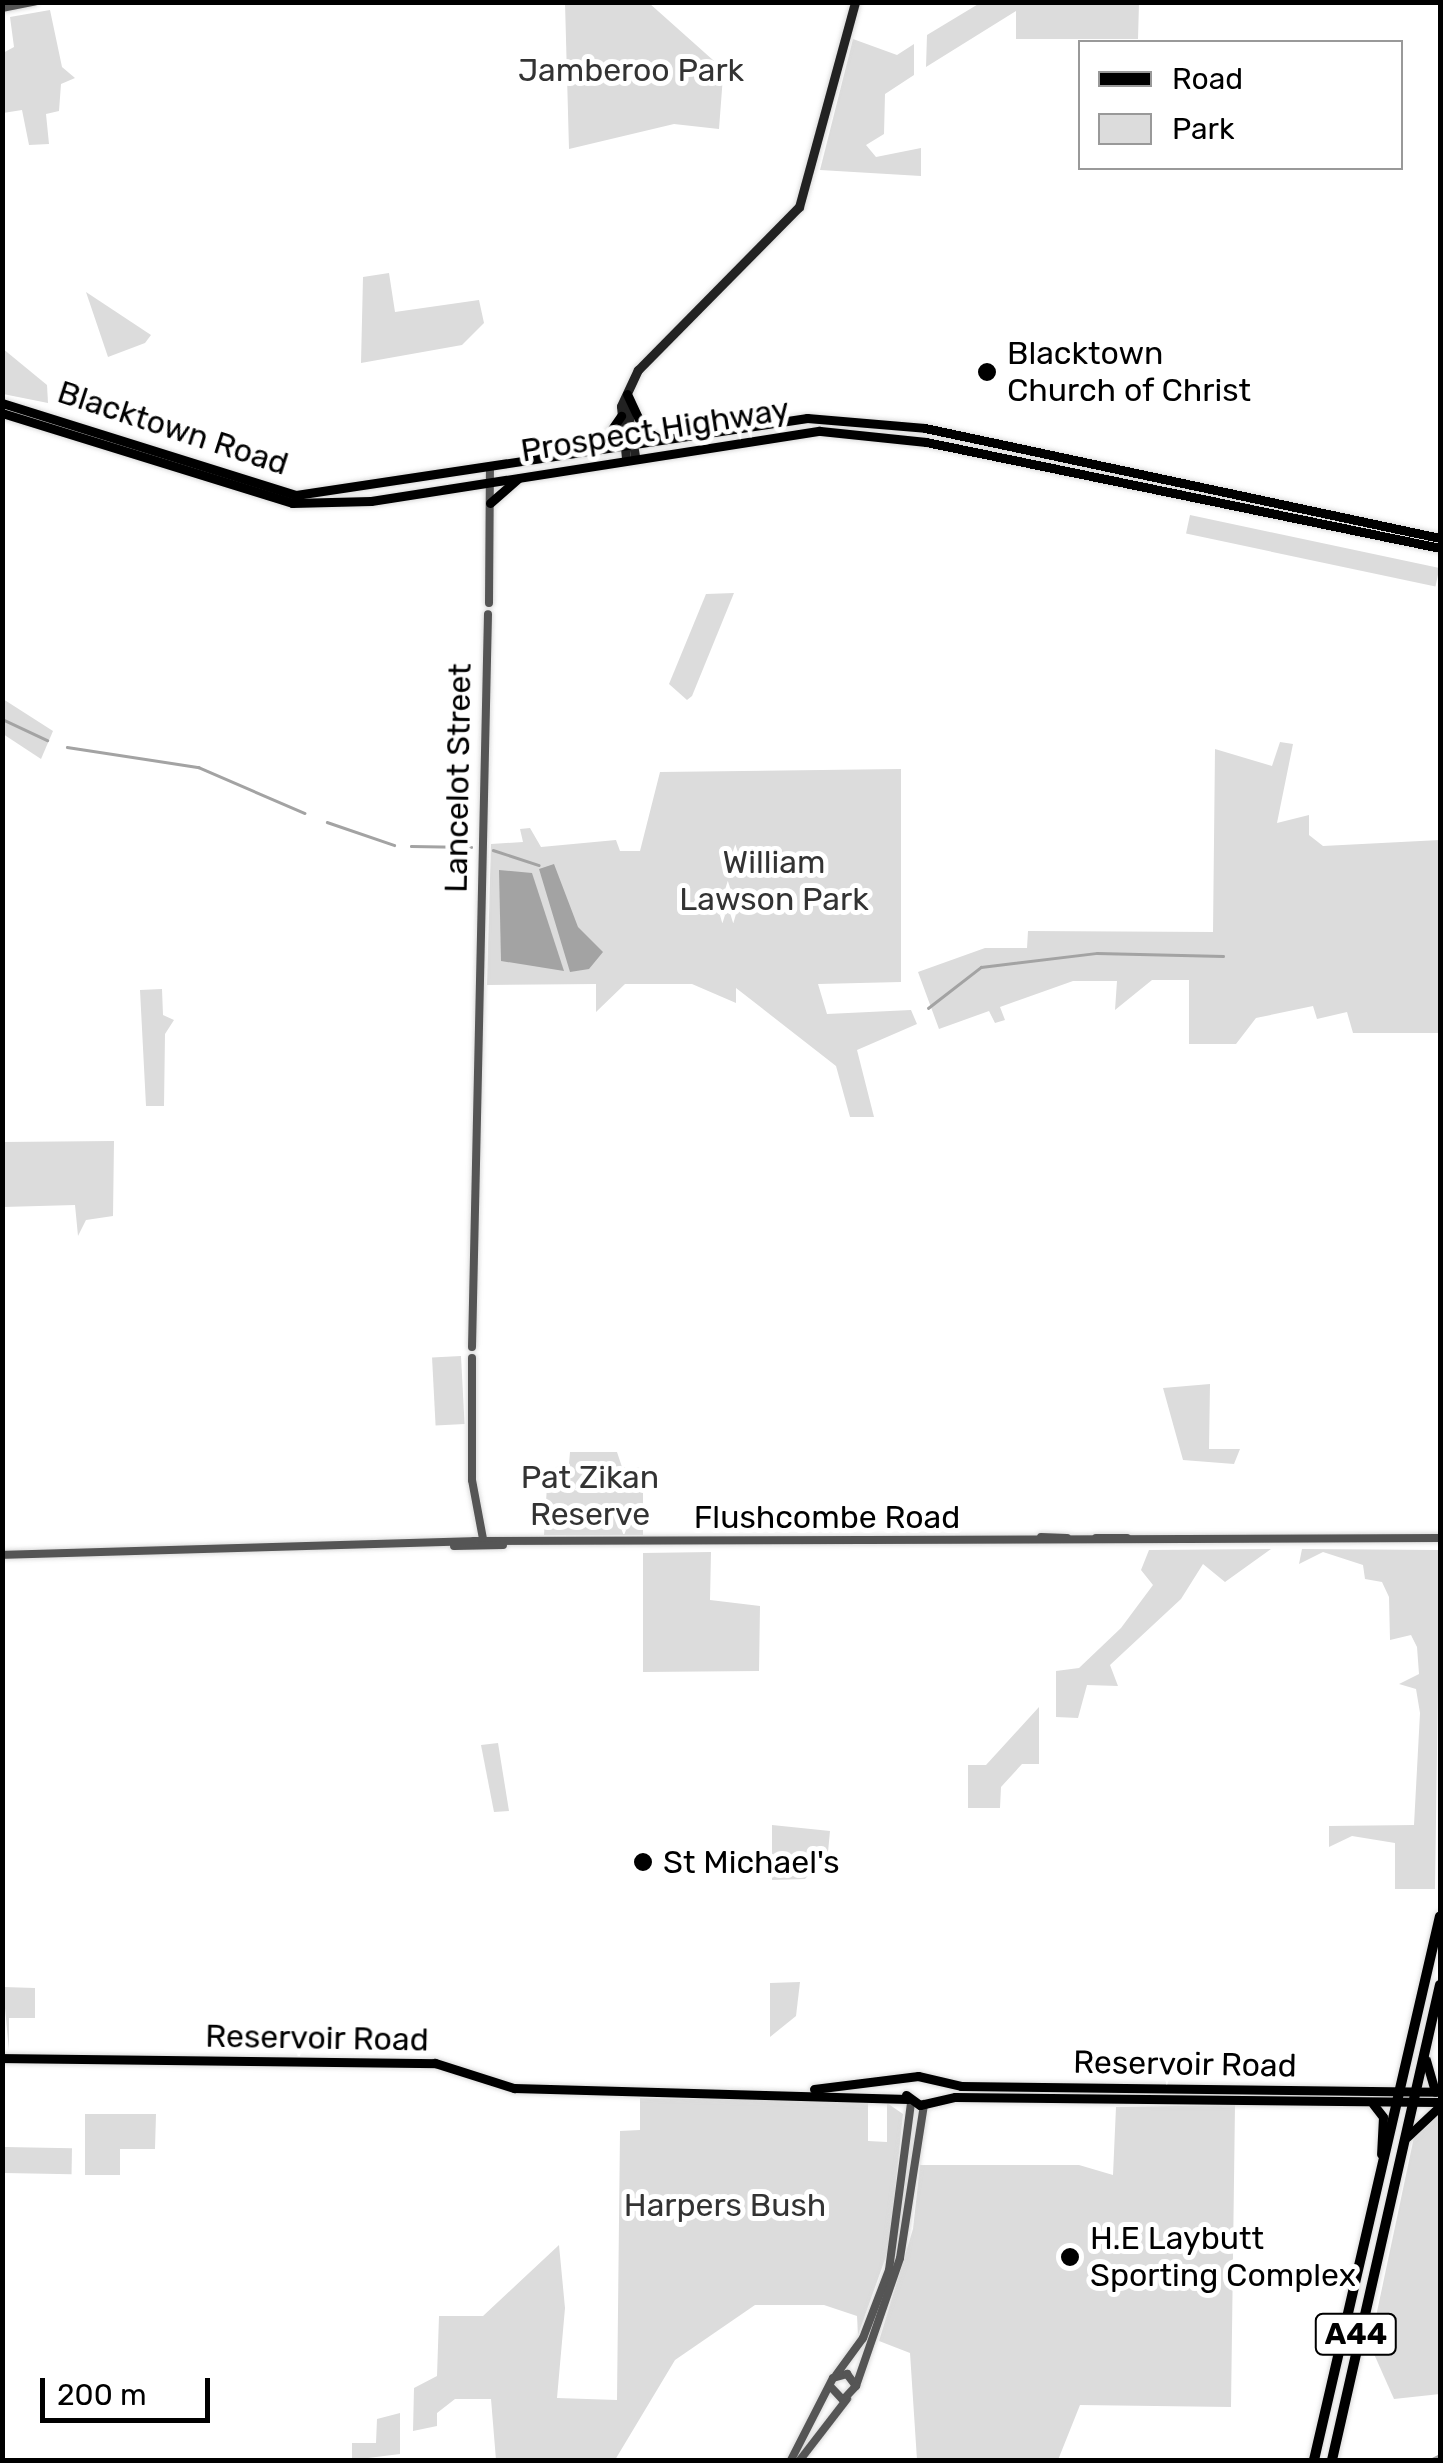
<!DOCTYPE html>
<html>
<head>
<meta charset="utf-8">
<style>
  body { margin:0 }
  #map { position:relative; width:1443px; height:2463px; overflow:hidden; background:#fff; font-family:Rubik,sans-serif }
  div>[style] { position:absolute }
  .green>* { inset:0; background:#dcdcdc; transform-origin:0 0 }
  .water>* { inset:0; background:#a3a3a3 }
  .stream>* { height:2.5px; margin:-1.25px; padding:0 1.25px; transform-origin:1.25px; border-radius:1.25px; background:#a3a3a3 }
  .roads { filter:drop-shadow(0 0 2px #dbdbdb) drop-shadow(0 0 2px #dbdbdb) }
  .tertiary>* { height:8px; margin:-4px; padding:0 4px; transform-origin:4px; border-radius:4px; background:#555 }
  .secondary>* { height:9px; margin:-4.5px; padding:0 4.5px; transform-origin:4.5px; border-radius:4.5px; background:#222 }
  .primary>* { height:9px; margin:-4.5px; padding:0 4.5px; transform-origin:4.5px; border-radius:4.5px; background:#000 }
  .trunk>* { height:10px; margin:-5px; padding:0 5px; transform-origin:5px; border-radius:5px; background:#000 }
  .dots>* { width:28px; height:28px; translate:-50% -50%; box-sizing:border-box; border:5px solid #fff; border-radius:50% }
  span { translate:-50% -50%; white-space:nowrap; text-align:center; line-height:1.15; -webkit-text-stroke:10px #fff; paint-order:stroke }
  .shield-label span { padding:2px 8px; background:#fff; border:2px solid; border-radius:8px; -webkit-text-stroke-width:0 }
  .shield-label { font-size:30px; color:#000; font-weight:700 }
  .park-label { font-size:32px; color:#333 }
  .poi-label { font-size:32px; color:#000 }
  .left { translate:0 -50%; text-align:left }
  .street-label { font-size:32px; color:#000 }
  .frame { position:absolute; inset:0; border:5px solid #000; pointer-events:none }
  .legend { position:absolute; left:1078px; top:40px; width:325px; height:130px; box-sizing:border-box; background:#fff; border:2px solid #999; margin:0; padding:12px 18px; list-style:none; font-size:30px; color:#000 }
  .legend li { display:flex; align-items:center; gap:20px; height:50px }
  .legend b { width:50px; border:2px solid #999 }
  .scale { position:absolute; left:40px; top:2378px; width:170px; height:45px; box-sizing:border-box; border:5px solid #000; border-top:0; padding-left:12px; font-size:30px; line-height:35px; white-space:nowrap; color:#000; -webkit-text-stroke:8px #fff; paint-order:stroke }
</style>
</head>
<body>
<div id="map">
  <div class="green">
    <i style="clip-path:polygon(565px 3px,649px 3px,723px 69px,715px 69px,723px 76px,719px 129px,674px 124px,569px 149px)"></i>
    <i style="clip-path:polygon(980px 3px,1139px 3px,1138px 39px,1016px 39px,1016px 11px,926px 67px,927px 35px)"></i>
    <i style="clip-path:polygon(50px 10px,62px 67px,75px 78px,61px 84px,59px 111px,46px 114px,49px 144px,29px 145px,22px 110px,3px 113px,3px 53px,14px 47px,10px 17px)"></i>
    <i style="clip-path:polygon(853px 39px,897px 55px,914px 44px,914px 75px,885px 94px,884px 134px,866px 145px,876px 157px,921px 148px,921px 176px,820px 170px)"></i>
    <i style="clip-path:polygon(389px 273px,395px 312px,479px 300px,484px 323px,462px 345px,361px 363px,363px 277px)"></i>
    <i style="clip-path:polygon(86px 292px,151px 335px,145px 343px,108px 357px)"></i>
    <i style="clip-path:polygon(2px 348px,47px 385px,48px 403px,3px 394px)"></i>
    <i style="left:1190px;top:515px;width:255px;height:19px;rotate:12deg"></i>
    <i style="clip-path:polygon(734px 593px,692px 696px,687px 700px,669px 684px,706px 594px)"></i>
    <i style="clip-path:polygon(3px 699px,53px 731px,41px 759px,3px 734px)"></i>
    <i style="clip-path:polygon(1280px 742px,1293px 744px,1277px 823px,1309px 815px,1309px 835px,1323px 846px,1440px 840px,1440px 1033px,1353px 1033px,1347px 1012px,1317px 1019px,1313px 1006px,1256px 1018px,1236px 1044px,1189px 1044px,1189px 980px,1152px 980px,1115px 1010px,1117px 981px,1073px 981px,1000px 1007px,1005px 1020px,995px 1023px,989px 1011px,939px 1029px,918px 972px,985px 948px,1027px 948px,1028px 931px,1213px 932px,1215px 749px,1272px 766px)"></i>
    <i style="clip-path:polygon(901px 769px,901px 982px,818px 984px,827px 1014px,911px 1010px,917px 1024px,857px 1050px,874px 1117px,850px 1117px,836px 1066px,736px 988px,736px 1003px,692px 984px,625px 984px,596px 1012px,596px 984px,487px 985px,491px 844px,523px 842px,520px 829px,530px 828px,541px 847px,616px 840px,620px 851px,640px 851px,660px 772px)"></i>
    <i style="clip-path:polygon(162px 989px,163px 1015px,174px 1020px,165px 1034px,164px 1106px,146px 1106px,140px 990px)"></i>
    <i style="clip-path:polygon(114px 1141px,113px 1216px,86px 1220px,78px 1236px,75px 1205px,3px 1207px,3px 1142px)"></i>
    <i style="left:461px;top:1356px;width:68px;height:29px;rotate:87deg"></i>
    <i style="clip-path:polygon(1210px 1384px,1209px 1449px,1240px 1449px,1234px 1464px,1183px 1460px,1163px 1388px)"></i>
    <i style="clip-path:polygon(570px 1452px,617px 1452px,622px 1467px,643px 1468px,643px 1535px,544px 1535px,548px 1469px,569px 1464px)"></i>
    <i style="clip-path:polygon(1271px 1549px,1225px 1582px,1203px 1564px,1181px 1599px,1110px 1665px,1118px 1686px,1087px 1685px,1078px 1718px,1056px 1717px,1056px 1671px,1079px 1668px,1121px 1628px,1153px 1585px,1141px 1570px,1149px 1550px)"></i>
    <i style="clip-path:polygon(1302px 1549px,1440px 1550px,1435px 1889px,1395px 1889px,1395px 1843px,1352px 1836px,1329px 1847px,1329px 1826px,1414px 1825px,1420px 1713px,1416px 1689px,1399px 1684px,1419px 1674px,1417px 1647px,1411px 1635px,1390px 1640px,1389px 1597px,1382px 1582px,1365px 1579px,1363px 1565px,1323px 1552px,1299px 1564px)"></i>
    <i style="clip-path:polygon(711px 1552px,710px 1600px,760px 1606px,759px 1671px,643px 1672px,643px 1553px)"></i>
    <i style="clip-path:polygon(1039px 1707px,1039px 1764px,1022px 1764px,1001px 1787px,1000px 1808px,968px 1808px,968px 1765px,986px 1765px)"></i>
    <i style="clip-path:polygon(498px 1743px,509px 1811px,494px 1812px,481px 1745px)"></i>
    <i style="clip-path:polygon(772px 1825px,830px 1831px,828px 1852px,805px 1879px,772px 1880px)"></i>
    <i style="clip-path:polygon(800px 1982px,796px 2016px,770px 2037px,770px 1983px)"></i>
    <i style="clip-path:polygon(3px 1987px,35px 1988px,35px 2018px,9px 2018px,9px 2050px)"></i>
    <i style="clip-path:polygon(640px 2098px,868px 2101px,868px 2141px,887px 2142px,887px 2103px,903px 2114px,889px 2248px,858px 2335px,857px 2316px,824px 2305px,755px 2305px,675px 2360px,615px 2460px,496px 2460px,491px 2399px,455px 2399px,437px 2413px,437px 2426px,413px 2431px,414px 2388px,437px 2376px,439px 2316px,483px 2316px,559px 2245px,565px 2308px,557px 2398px,617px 2400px,620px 2131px,640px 2130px)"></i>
    <i style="clip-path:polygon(1235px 2105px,1231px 2407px,1080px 2405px,1058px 2460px,917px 2460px,910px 2353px,879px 2341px,913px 2229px,920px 2165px,1079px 2165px,1113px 2175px,1116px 2107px)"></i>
    <i style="clip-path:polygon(1440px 2111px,1440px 2394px,1394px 2399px,1370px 2345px,1414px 2137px)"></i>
    <i style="clip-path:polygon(85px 2114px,156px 2114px,155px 2149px,120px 2149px,120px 2175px,85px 2175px)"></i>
    <i style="left:5px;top:2147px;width:67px;height:26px;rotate:1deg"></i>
    <i style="clip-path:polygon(400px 2413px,400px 2454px,352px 2460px,352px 2443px,376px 2443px,377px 2419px)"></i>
  </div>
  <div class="water">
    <i style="clip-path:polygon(554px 864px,578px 927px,603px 952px,589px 969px,570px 972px,539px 869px)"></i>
    <i style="clip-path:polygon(499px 870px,532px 873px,564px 971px,501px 961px)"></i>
  </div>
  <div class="stream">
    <i style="left:2px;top:719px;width:50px;rotate:25deg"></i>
    <i style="left:67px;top:747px;width:133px;rotate:8.7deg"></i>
    <i style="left:198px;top:767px;width:116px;rotate:23.3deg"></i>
    <i style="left:327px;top:822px;width:71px;rotate:18.9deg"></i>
    <i style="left:411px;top:846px;width:60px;rotate:1deg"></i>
    <i style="left:493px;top:850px;width:48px;rotate:18.1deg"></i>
    <i style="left:928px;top:1008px;width:67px;rotate:-37.7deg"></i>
    <i style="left:981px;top:967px;width:117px;rotate:-6.9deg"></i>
    <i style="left:1097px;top:953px;width:126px;rotate:1.4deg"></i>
    <i style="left:1430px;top:2460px;width:11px;rotate:-27deg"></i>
  </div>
  <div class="roads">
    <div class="tertiary">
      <i style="left:2px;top:8px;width:33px;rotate:-11deg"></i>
      <i style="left:489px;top:603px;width:135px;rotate:-89.6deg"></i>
      <i style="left:472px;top:1347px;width:733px;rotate:-88.75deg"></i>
      <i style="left:472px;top:1358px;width:122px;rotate:90deg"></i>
      <i style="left:472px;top:1480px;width:60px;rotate:79.4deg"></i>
      <i style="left:1041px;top:1537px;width:26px;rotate:2deg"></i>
      <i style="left:1096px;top:1538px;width:31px"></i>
      <i style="left:1186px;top:1539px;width:254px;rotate:-0.2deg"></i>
      <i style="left:474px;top:1541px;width:712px;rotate:-0.16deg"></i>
      <i style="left:454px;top:1546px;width:49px;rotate:-1.2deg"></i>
      <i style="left:2px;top:1555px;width:472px;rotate:-1.7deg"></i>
      <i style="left:836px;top:2375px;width:46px;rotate:-53.9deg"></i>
      <i style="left:863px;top:2338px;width:73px;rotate:-69.1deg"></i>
      <i style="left:889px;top:2270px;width:169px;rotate:-82.5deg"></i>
      <i style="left:856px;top:2386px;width:135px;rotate:-71deg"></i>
      <i style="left:900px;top:2258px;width:156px;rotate:-81.1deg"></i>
      <i style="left:791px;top:2460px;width:92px;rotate:-62.9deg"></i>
      <i style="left:833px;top:2378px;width:15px;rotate:-16deg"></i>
      <i style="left:847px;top:2374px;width:15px;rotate:53deg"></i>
      <i style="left:856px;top:2386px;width:19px;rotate:133deg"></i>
      <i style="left:843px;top:2400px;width:19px;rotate:-133deg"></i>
      <i style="left:800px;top:2460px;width:77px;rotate:-52.4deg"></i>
    </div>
    <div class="secondary">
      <i style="left:626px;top:400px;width:57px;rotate:80.9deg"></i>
      <i style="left:626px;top:458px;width:52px;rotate:-95.5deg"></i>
      <i style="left:621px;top:406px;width:40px;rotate:-65deg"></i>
      <i style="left:638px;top:370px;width:229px;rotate:-45.4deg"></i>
      <i style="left:799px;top:207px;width:213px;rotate:-74.7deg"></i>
    </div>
    <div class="primary">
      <i style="left:627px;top:394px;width:38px;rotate:65deg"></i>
      <i style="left:643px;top:429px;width:17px;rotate:31deg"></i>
      <i style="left:2px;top:403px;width:308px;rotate:17.4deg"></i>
      <i style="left:296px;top:495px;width:517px;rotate:-8.57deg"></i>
      <i style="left:807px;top:418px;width:118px;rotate:4.8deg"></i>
      <i style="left:925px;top:428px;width:527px;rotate:12.06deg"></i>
      <i style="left:2px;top:413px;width:304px;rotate:17.2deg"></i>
      <i style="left:292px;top:503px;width:79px;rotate:-1.5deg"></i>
      <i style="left:371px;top:501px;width:454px;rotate:-8.9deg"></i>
      <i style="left:820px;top:431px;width:107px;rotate:5.9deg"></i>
      <i style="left:926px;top:442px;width:525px;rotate:11.65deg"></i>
      <i style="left:600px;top:446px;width:37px;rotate:-55deg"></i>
      <i style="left:490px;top:503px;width:37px;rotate:-41deg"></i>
      <i style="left:2px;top:2058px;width:433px;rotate:0.7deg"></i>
      <i style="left:435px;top:2063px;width:83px;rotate:17.6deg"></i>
      <i style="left:514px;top:2088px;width:394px;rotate:1.6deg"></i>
      <i style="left:1426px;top:2060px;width:33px;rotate:74deg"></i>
      <i style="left:814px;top:2089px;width:105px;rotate:-7.1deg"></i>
      <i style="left:918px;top:2076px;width:44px;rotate:13.1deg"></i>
      <i style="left:961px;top:2086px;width:479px;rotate:0.7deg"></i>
      <i style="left:906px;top:2095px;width:17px;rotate:36deg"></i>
      <i style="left:920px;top:2105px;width:36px;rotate:-13deg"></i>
      <i style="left:955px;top:2097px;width:485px;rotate:0.6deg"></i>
      <i style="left:1373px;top:2104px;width:16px;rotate:52deg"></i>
      <i style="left:1383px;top:2117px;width:37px;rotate:93deg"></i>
      <i style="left:1407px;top:2137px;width:45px;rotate:-43.2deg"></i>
    </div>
    <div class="trunk">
      <i style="left:1314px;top:2460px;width:558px;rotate:-76.96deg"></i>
      <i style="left:1332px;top:2460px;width:487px;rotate:-77.2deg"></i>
    </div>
  </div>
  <div class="dots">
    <i style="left:987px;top:372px;background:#000"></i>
    <i style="left:643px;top:1862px;background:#000"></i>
    <i style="left:1070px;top:2257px;background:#000"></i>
  </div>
  <div class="shield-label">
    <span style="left:1356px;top:2334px">A44</span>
  </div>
  <div class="park-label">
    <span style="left:631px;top:70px">Jamberoo Park</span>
    <span style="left:774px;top:881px">William<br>Lawson Park</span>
    <span style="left:590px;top:1496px">Pat Zikan<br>Reserve</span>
    <span style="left:725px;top:2205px">Harpers Bush</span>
  </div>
  <div class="poi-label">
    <span class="left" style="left:1007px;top:372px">Blacktown<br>Church of Christ</span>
    <span class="left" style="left:663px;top:1862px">St Michael's</span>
    <span class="left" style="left:1090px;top:2257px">H.E Laybutt<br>Sporting Complex</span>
  </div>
  <div class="street-label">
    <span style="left:173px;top:428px;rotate:18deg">Blacktown Road</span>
    <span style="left:655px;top:430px;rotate:-9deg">Prospect Highway</span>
    <span style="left:458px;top:778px;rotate:-89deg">Lancelot Street</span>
    <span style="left:827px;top:1517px">Flushcombe Road</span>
    <span style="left:317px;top:2038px;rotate:1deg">Reservoir Road</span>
    <span style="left:1185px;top:2064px;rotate:1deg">Reservoir Road</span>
  </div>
  <div class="frame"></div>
  <ul class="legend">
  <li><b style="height:12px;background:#000"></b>Road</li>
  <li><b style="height:28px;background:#dcdcdc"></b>Park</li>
  </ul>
  <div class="scale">200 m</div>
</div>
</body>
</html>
